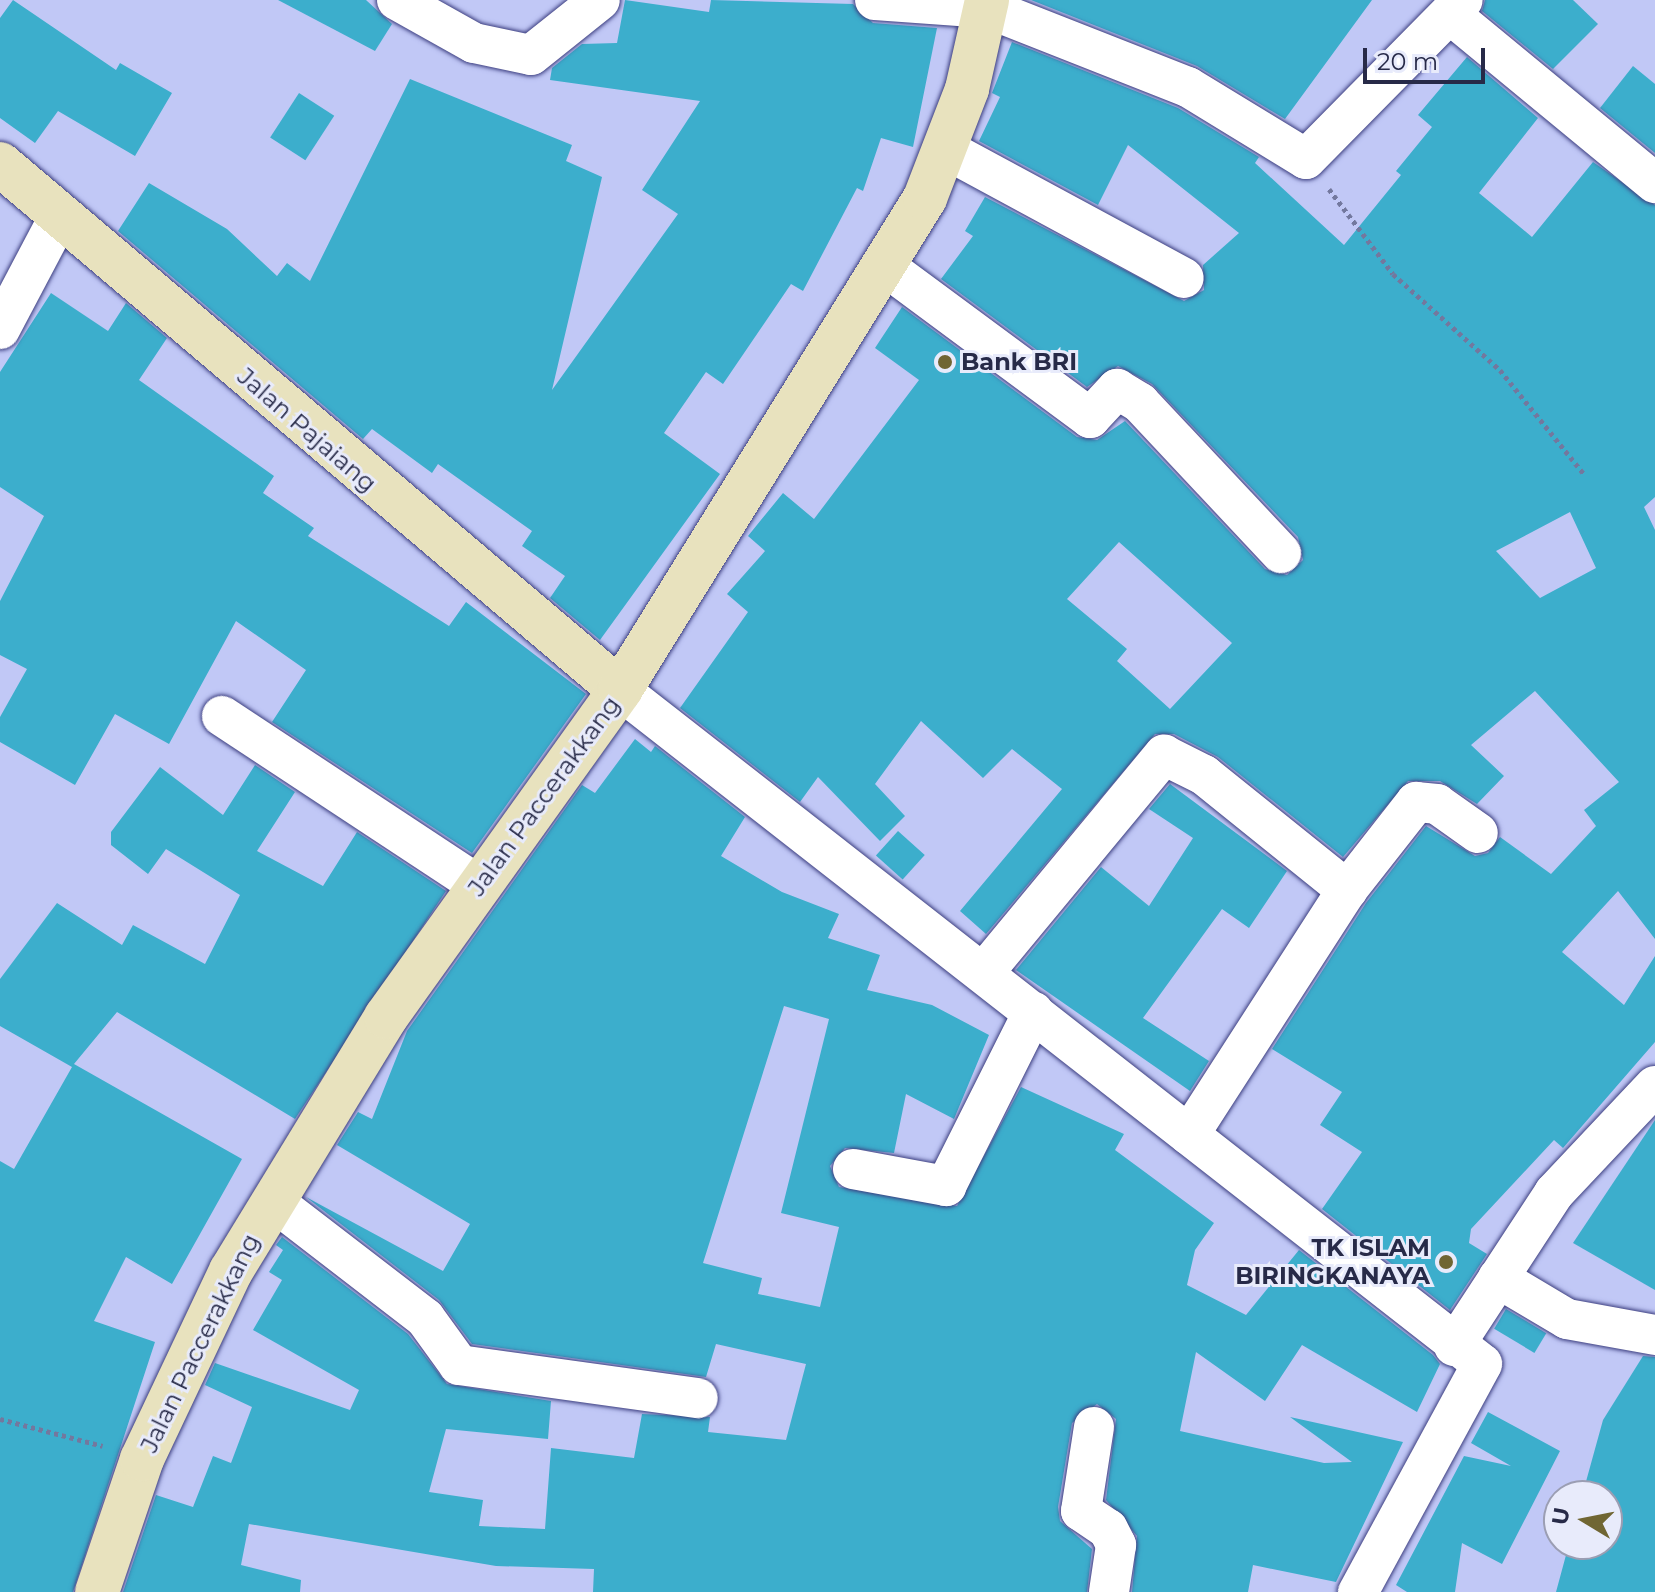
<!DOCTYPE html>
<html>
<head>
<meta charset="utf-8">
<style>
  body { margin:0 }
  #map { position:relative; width:1655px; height:1592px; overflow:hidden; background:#c1c8f6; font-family:Montserrat,sans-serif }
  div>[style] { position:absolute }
  .building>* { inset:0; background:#3caecc; transform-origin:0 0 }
  .path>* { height:5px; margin-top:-2.5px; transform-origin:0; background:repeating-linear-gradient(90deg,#73789e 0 4px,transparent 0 8px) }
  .roads { filter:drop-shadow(0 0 2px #3c3e80) drop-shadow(0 0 2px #3c3e80) }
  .minor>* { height:40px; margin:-20px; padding:0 20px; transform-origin:20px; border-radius:20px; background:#fff }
  .secondary>* { height:44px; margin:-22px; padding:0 22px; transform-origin:22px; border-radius:22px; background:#e8e2be }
  .dots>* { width:22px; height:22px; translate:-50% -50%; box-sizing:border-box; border:4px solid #e8ebfb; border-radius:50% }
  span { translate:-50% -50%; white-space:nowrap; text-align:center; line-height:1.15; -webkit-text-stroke:6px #e8ebfb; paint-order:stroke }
  .poi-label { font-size:24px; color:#272a48; font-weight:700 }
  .left { translate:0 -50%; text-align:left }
  .right { translate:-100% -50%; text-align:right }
  .street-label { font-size:24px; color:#272a48 }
  .north { position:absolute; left:1543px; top:1480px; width:80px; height:80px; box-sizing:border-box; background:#e8ebfb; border:2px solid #9b9eb3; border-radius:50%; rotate:280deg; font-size:22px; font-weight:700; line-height:32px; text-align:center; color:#272a48 }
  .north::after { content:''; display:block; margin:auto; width:28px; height:36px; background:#706633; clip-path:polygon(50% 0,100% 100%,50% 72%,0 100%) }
  .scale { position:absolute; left:1363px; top:48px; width:122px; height:36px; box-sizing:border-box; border:4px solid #272a48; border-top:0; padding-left:10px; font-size:24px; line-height:28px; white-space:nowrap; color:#272a48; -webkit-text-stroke:6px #e8ebfb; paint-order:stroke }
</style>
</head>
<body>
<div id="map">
  <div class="building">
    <i style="clip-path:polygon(13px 0,116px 70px,120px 63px,172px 93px,135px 156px,58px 111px,35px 143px,0 118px,0 18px)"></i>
    <i style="clip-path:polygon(278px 0,366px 0,392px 24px,375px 51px)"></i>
    <i style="clip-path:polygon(625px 0,709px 12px,711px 0,853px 4px,873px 23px,937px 28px,913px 147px,881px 138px,863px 191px,857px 188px,803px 291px,791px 284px,723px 384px,706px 372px,664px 433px,720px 474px,600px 640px,550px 598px,565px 576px,522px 546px,532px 531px,438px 464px,432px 473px,372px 429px,363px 439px,118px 231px,149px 183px,227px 229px,277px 276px,287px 263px,310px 281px,410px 79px,572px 145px,566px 161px,602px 177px,552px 390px,678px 214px,642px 190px,700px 101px,550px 80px,552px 68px,582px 44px,617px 43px)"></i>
    <i style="clip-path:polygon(1031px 0,1372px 0,1285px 119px,1197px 66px)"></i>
    <i style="clip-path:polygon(1485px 0,1573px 0,1598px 24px,1553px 69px,1482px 11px)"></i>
    <i style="clip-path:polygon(evenodd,1012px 42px,1178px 108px,1259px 157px,1255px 163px,1344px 245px,1401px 175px,1396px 171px,1432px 127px,1418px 115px,1467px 57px,1538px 118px,1479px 193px,1532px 237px,1593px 162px,1655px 205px,1655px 497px,1644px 507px,1655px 530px,1655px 939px,1618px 891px,1562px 952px,1624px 1005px,1655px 956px,1655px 1042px,1563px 1148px,1554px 1140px,1471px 1229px,1469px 1243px,1487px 1254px,1450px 1310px,1322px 1209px,1362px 1152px,1320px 1125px,1342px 1092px,1272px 1049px,1366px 903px,1426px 826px,1475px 856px,1488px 853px,1500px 837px,1551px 874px,1596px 826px,1584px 810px,1619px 782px,1535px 691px,1471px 745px,1504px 776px,1477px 804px,1440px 781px,1408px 781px,1343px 857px,1218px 757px,1174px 734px,1155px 734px,986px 934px,960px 911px,1062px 789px,1012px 749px,983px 778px,921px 721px,875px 784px,905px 816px,880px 841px,818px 777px,800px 802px,680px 708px,748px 612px,727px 594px,765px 551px,748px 536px,783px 493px,814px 519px,919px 380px,875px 348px,902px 307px,1077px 437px,1097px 440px,1125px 421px,1265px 569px,1287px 575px,1303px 560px,1298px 537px,1152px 384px,1118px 366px,1087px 387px,941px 279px,973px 236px,965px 231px,985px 197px,1184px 301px,1204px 290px,1203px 265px,1239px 233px,1128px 145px,1098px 205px,979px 141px,1000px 97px,992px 93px,1012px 42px,1570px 512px,1596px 568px,1540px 598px,1496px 551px,1570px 512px,1012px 42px,1119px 542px,1232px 643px,1170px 709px,1117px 661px,1127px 649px,1067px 599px,1119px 542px)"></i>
    <i style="clip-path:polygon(1633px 66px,1655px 84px,1655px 153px,1600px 108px)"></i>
    <i style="left:299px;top:93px;width:42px;height:53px;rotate:33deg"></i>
    <i style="clip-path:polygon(51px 293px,108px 331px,126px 303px,167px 338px,139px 380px,274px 476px,263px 493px,314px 528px,308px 536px,449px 626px,466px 602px,586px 694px,472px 853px,272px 722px,306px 670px,236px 621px,169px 744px,115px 714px,75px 785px,0 742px,0 717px,27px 669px,0 655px,0 601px,44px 516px,0 487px,0 372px)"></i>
    <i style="clip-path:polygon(evenodd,635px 739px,651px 752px,655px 746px,745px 817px,721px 856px,782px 892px,839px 914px,828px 938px,880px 955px,867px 990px,932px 1005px,989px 1035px,954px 1119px,906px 1094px,894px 1153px,845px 1148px,830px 1166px,839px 1187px,957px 1206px,1021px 1087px,1124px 1134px,1115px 1150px,1214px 1223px,1195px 1250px,1187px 1285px,1246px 1315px,1299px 1250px,1433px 1355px,1440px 1364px,1417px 1412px,1302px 1345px,1265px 1401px,1196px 1352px,1180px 1431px,1324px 1463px,1352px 1462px,1290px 1417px,1403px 1442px,1336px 1582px,1253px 1565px,1248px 1592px,1132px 1592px,1137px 1536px,1106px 1500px,1116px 1419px,1097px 1404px,1072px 1423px,1058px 1507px,1060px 1521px,1092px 1549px,1087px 1592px,593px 1592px,594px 1569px,496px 1566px,249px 1524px,241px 1565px,301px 1580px,300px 1592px,123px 1592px,156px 1495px,193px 1507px,213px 1456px,231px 1463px,252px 1407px,205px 1385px,215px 1363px,350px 1410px,359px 1390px,253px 1330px,282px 1280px,269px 1272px,283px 1250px,276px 1245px,282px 1237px,408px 1334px,447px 1384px,551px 1401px,548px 1439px,446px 1429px,429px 1492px,483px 1500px,479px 1526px,545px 1529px,551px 1448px,634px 1458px,642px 1414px,710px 1417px,708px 1432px,786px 1440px,806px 1364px,716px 1344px,706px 1377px,472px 1344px,439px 1300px,306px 1197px,443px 1271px,470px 1224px,337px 1145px,358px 1112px,372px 1119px,407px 1031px,582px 785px,595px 793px,635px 739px,784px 1006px,829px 1019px,781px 1213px,839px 1227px,820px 1307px,758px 1294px,762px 1278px,703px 1263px,784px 1006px)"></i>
    <i style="clip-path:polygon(255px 765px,295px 792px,257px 851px,323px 886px,357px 832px,446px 891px,295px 1119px,117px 1012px,74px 1064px,242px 1159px,172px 1284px,126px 1257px,94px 1321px,155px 1342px,73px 1592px,0 1592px,0 1161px,14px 1169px,72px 1067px,0 1026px,0 979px,57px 903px,122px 945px,133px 925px,205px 964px,240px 895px,166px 849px,148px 874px,111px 845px,111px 832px,160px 767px,223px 815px)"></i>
    <i style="clip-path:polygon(1170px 784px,1287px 871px,1249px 928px,1222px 909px,1143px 1018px,1209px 1061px,1190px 1091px,1016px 970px,1101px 867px,1149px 906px,1193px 838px,1149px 809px)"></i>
    <i style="left:898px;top:831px;width:36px;height:33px;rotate:42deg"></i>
    <i style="clip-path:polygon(1655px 1120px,1655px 1290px,1573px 1243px)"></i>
    <i style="left:1506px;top:1309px;width:47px;height:23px;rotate:31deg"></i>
    <i style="clip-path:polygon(1643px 1356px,1655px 1357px,1655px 1592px,1556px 1592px,1569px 1544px,1607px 1544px,1607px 1496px,1582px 1496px,1603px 1420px)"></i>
    <i style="clip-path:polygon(1488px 1412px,1560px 1451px,1502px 1564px,1462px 1543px,1455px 1592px,1407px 1592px,1396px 1585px,1464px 1456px,1511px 1466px,1471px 1443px)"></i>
  </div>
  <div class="path">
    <i style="left:1329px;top:189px;width:106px;rotate:53deg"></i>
    <i style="left:1393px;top:274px;width:144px;rotate:41.9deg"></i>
    <i style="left:1500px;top:370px;width:134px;rotate:51.1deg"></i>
    <i style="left:0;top:1419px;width:106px;rotate:14.7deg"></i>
  </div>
  <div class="roads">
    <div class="minor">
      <i style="left:397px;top:0;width:88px;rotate:29.2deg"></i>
      <i style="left:474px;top:43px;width:58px;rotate:11.9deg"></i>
      <i style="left:531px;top:55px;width:88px;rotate:-38.6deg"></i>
      <i style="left:875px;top:0;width:112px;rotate:4.1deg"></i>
      <i style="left:987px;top:8px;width:216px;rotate:21.5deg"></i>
      <i style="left:1188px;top:87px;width:138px;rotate:31.4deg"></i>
      <i style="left:1306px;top:159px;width:223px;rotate:-45.4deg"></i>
      <i style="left:1450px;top:14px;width:266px;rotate:39.5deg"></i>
      <i style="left:947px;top:150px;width:269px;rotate:28.4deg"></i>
      <i style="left:886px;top:267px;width:254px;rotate:36.5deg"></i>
      <i style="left:1090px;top:418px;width:40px;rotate:-47deg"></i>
      <i style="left:1117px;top:389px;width:27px;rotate:31deg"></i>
      <i style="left:1140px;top:403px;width:206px;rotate:46.8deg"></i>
      <i style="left:0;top:329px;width:124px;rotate:-62.2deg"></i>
      <i style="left:620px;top:690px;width:1094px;rotate:38.02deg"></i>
      <i style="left:1482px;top:1364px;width:260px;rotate:118.5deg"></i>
      <i style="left:222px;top:716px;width:309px;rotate:33.4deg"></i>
      <i style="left:985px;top:971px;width:281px;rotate:-50.4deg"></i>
      <i style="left:1164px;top:755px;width:45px;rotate:26.6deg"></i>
      <i style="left:1204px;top:775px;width:184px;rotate:38.8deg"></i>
      <i style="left:1189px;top:1135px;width:292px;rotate:-57.2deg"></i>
      <i style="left:1347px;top:890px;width:112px;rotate:-51.9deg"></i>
      <i style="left:1416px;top:802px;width:21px;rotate:5deg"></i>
      <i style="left:1437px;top:804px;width:50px;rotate:35.3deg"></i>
      <i style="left:853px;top:1169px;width:95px;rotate:10.4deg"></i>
      <i style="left:946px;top:1186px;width:195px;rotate:-63.4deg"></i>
      <i style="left:273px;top:1201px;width:192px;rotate:37.6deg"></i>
      <i style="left:425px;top:1318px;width:58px;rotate:54.1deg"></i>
      <i style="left:459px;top:1365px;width:241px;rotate:7.9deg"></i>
      <i style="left:1498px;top:1278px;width:80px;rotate:30.7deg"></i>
      <i style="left:1567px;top:1319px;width:89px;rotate:10.3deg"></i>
      <i style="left:1454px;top:1346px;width:183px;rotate:-56.8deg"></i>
      <i style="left:1554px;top:1193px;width:147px;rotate:-46.7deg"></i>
      <i style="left:1094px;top:1427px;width:85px;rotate:98.8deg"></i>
      <i style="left:1081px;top:1511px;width:32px;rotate:34deg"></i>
      <i style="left:1108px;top:1529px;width:18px;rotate:63deg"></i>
      <i style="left:1116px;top:1545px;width:48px;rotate:98.5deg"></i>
    </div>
    <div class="secondary">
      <i style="left:0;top:164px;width:813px;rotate:40.31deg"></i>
      <i style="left:97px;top:1592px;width:140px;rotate:-71.3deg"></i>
      <i style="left:142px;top:1459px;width:208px;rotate:-64.7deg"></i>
      <i style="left:231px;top:1271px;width:298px;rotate:-58.6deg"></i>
      <i style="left:386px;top:1017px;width:402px;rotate:-54.4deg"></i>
      <i style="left:620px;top:690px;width:579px;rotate:-58.2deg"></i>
      <i style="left:925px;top:198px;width:117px;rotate:-68.9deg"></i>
      <i style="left:967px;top:89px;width:91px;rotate:-77.3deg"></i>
    </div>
  </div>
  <div class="dots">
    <i style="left:945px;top:362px;background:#706633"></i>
    <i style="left:1446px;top:1262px;background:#706633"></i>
  </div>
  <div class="poi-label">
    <span class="left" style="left:961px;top:362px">Bank BRI</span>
    <span class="right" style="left:1430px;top:1262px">TK ISLAM<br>BIRINGKANAYA</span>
  </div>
  <div class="street-label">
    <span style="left:307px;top:430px;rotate:41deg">Jalan Pajaiang</span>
    <span style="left:544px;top:796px;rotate:-54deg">Jalan Paccerakkang</span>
    <span style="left:200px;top:1343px;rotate:-64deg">Jalan Paccerakkang</span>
  </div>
  <div class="north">U</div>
  <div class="scale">20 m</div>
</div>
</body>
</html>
